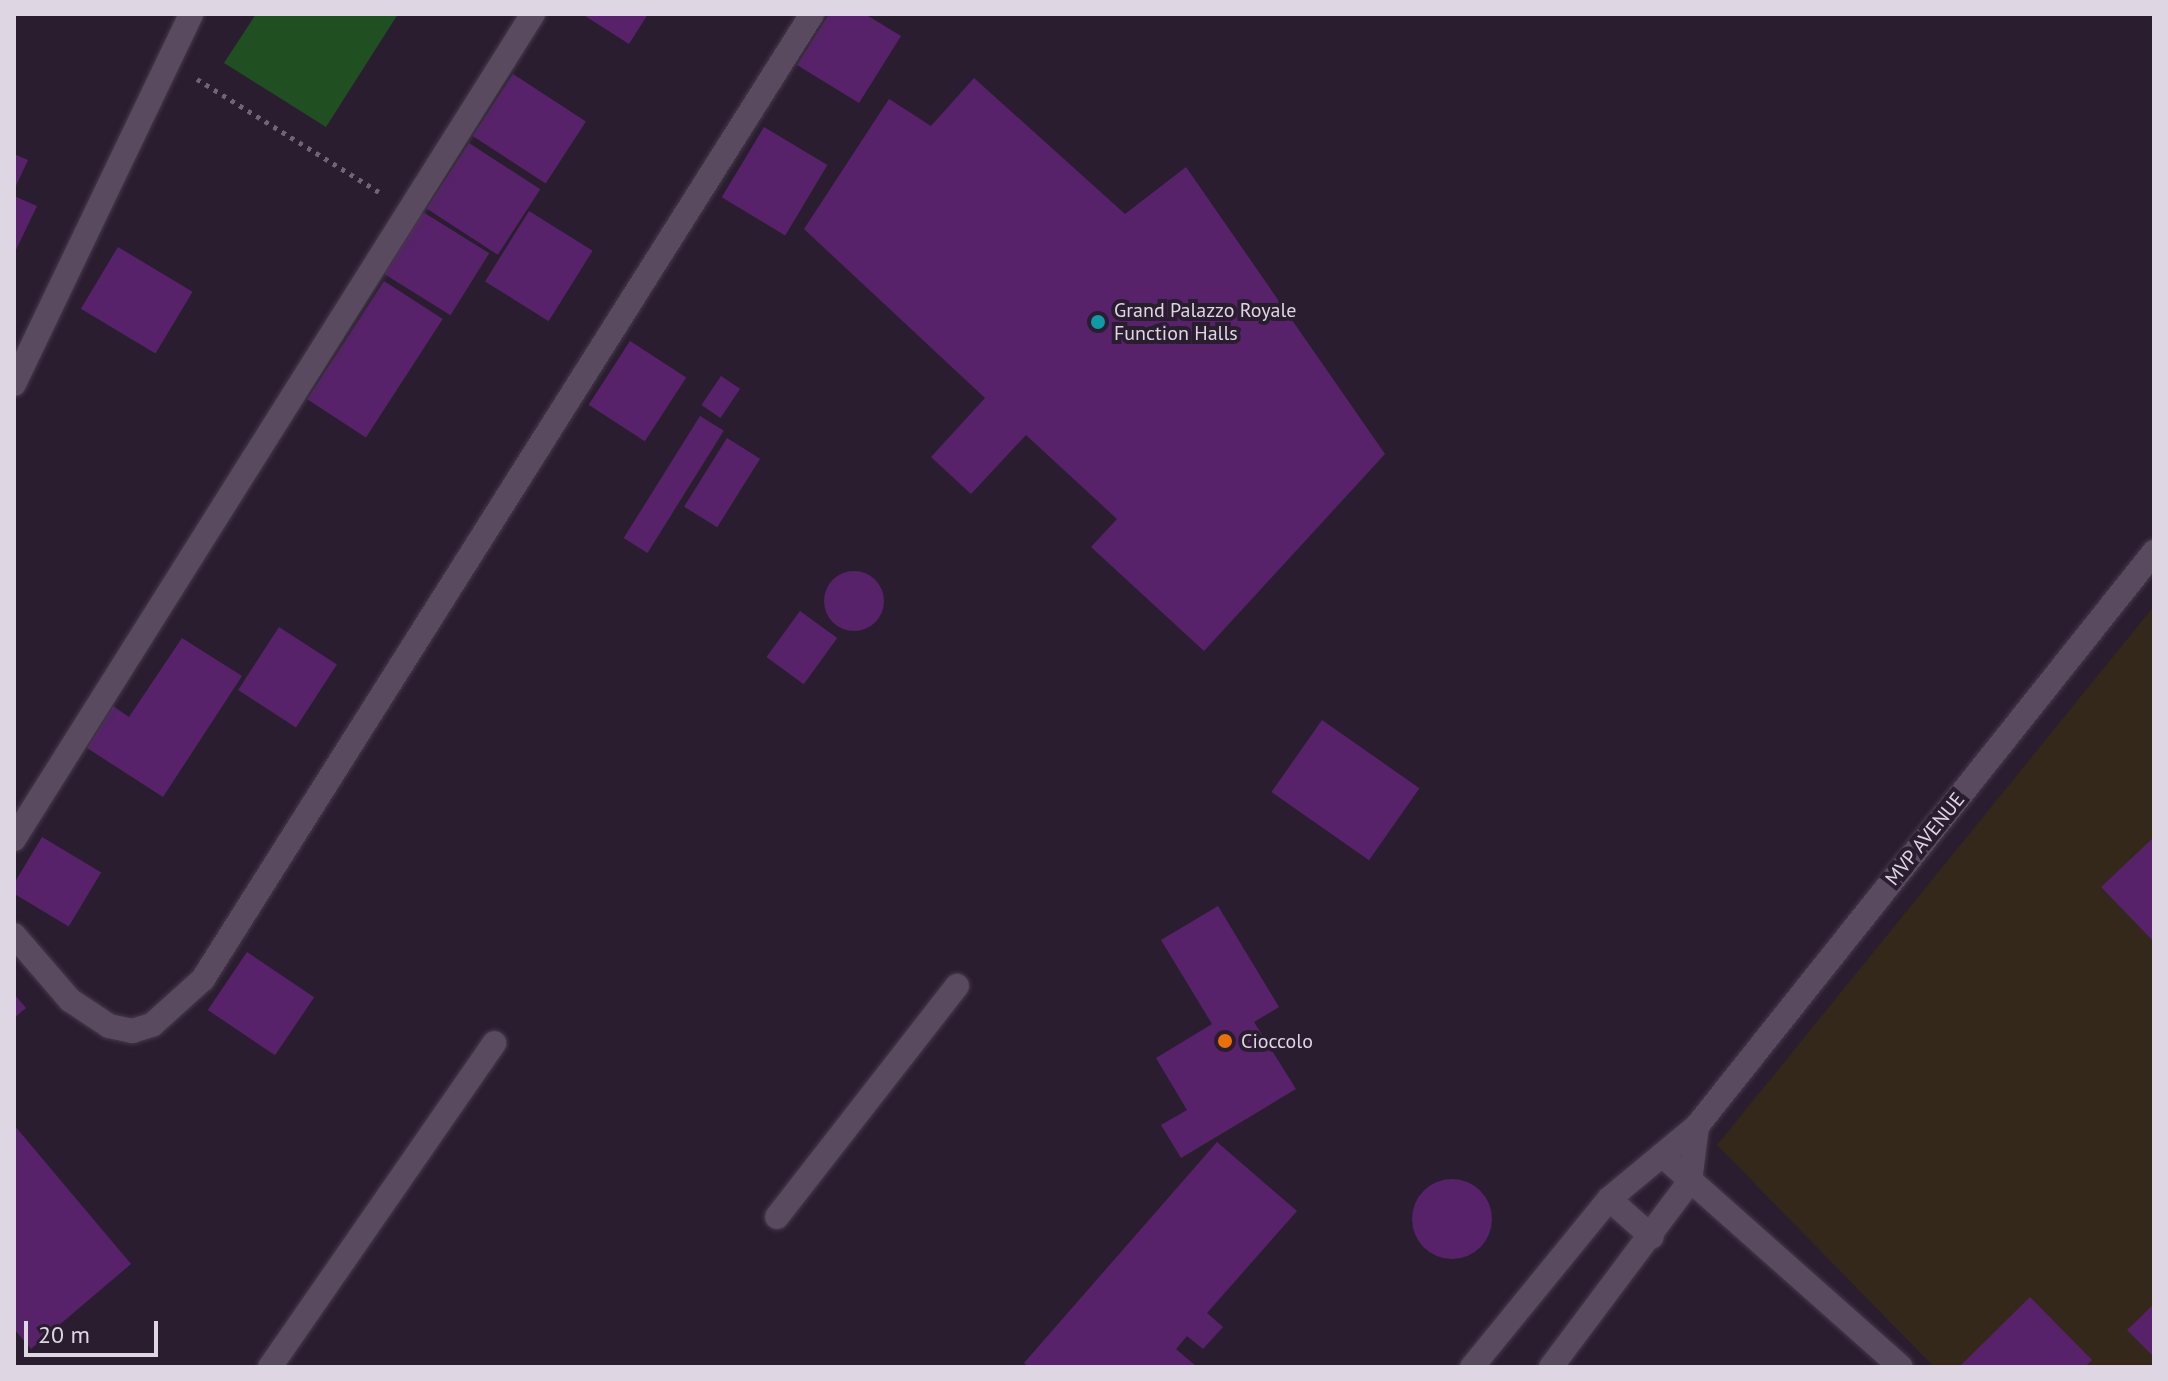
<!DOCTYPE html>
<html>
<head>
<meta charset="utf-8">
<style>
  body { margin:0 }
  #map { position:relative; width:2168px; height:1381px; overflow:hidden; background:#2b1d30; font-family:"PT Sans",sans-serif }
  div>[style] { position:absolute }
  .industrial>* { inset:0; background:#332819 }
  .green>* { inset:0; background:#204f22 }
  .building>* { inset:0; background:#57226a; transform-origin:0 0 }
  .round { border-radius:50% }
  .path>* { height:5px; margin-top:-2.5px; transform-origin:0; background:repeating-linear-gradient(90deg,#716575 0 4px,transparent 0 10px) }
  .roads { filter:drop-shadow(0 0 2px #443949) drop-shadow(0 0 2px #443949) }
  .minor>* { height:24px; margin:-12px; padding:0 12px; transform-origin:12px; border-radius:12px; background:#594a60 }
  .dots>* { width:22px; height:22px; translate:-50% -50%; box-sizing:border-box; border:4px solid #2b1d30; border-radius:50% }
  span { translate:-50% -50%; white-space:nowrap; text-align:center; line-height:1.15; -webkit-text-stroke:8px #2b1d30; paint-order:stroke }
  .poi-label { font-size:20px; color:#dfd6e3 }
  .left { translate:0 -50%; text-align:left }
  .street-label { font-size:20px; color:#dfd6e3 }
  .frame { position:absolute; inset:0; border:16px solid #dfd6e3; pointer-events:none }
  .scale { position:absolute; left:24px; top:1321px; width:134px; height:36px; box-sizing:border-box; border:4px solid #dfd6e3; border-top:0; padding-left:10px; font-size:24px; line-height:28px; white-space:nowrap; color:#dfd6e3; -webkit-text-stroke:6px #2b1d30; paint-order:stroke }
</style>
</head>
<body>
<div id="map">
  <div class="industrial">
    <i style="clip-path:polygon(2154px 606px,2154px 1367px,1934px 1367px,1717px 1145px)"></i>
  </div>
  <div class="green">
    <i style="clip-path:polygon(256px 14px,398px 14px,326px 127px,224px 63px)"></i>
  </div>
  <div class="building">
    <i style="clip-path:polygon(582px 14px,648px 14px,629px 44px)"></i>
    <i style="clip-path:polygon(829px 14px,865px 14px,901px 36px,859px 103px,797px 65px)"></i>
    <i style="left:513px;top:74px;width:87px;height:74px;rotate:33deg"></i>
    <i style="clip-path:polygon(974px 78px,1125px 214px,1186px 167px,1385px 454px,1204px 651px,1091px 547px,1117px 519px,1026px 435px,971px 494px,931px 457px,985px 398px,804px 229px,889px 99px,931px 126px)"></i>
    <i style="left:764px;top:127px;width:74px;height:82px;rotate:31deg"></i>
    <i style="left:469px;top:143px;width:85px;height:78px;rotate:33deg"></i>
    <i style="clip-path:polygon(14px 154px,28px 160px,14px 190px)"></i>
    <i style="clip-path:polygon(14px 196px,37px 206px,14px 254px)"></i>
    <i style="left:529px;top:211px;width:75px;height:83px;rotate:32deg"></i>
    <i style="left:423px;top:212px;width:78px;height:73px;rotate:32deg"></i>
    <i style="left:118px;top:247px;width:87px;height:72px;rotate:31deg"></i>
    <i style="left:384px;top:281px;width:70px;height:141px;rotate:33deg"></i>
    <i style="left:630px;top:341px;width:67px;height:76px;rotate:33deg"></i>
    <i style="left:721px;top:376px;width:23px;height:35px;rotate:34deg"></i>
    <i style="left:700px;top:416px;width:28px;height:144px;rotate:32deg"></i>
    <i style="left:727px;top:438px;width:39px;height:81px;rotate:32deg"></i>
    <i class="round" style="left:824px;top:571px;width:60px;height:60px"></i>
    <i style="left:800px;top:611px;width:46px;height:57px;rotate:36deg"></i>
    <i style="left:279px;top:627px;width:69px;height:75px;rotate:33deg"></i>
    <i style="clip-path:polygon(182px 638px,242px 676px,163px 797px,87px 748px,113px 706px,129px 717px)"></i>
    <i style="left:1322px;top:720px;width:119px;height:88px;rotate:35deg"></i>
    <i style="left:42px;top:837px;width:69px;height:63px;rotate:31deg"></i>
    <i style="clip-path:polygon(2154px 837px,2154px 942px,2101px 887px)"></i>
    <i style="clip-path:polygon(1218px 906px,1279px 1007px,1254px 1022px,1296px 1089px,1181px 1158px,1161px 1125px,1187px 1110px,1156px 1058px,1212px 1024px,1161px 940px)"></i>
    <i style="left:247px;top:952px;width:81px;height:70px;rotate:34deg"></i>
    <i style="clip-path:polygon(14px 994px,26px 1008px,14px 1018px)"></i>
    <i style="clip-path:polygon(14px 1125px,131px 1264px,31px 1349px,14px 1329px)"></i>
    <i style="clip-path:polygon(1217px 1142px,1297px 1211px,1207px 1313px,1223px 1327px,1203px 1349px,1187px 1336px,1176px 1349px,1197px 1367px,1028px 1367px,1024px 1363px)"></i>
    <i class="round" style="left:1412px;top:1179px;width:80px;height:80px"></i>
    <i style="clip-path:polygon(2030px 1297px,2092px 1360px,2085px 1367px,1959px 1367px)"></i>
    <i style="clip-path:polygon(2154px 1304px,2154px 1357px,2127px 1330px)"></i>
  </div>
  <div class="path">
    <i style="left:197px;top:79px;width:214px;rotate:31.8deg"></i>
  </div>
  <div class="roads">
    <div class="minor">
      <i style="left:14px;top:384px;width:410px;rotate:-64.4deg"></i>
      <i style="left:14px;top:839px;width:975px;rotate:-57.83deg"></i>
      <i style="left:14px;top:935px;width:86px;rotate:49.3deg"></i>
      <i style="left:70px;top:1000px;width:47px;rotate:33.7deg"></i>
      <i style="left:109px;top:1026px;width:24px;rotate:12deg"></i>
      <i style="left:132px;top:1031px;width:21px;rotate:-17deg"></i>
      <i style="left:152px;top:1025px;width:69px;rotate:-42deg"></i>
      <i style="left:203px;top:979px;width:1141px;rotate:-57.74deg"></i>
      <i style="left:1662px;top:1155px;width:319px;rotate:41.6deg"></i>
      <i style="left:1609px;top:1199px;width:57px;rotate:41.5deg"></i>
      <i style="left:777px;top:1217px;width:293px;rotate:-52.1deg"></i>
      <i style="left:270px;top:1367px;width:394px;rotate:-55.3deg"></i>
      <i style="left:1472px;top:1367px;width:217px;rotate:-50.8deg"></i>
      <i style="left:1609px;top:1199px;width:114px;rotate:-39.7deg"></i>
      <i style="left:1697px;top:1126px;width:734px;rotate:-51.47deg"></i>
      <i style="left:1551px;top:1367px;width:232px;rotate:-53.2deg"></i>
      <i style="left:1690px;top:1181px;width:55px;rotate:-82.7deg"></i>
    </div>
  </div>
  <div class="dots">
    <i style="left:1098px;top:322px;background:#0f9aa8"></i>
    <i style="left:1225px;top:1041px;background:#e8710a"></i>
  </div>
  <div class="poi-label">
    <span class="left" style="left:1114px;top:322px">Grand Palazzo Royale<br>Function Halls</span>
    <span class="left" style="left:1241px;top:1041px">Cioccolo</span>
  </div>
  <div class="street-label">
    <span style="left:1925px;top:839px;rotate:-51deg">MVP AVENUE</span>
  </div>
  <div class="frame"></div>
  <div class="scale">20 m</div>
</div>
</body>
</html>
